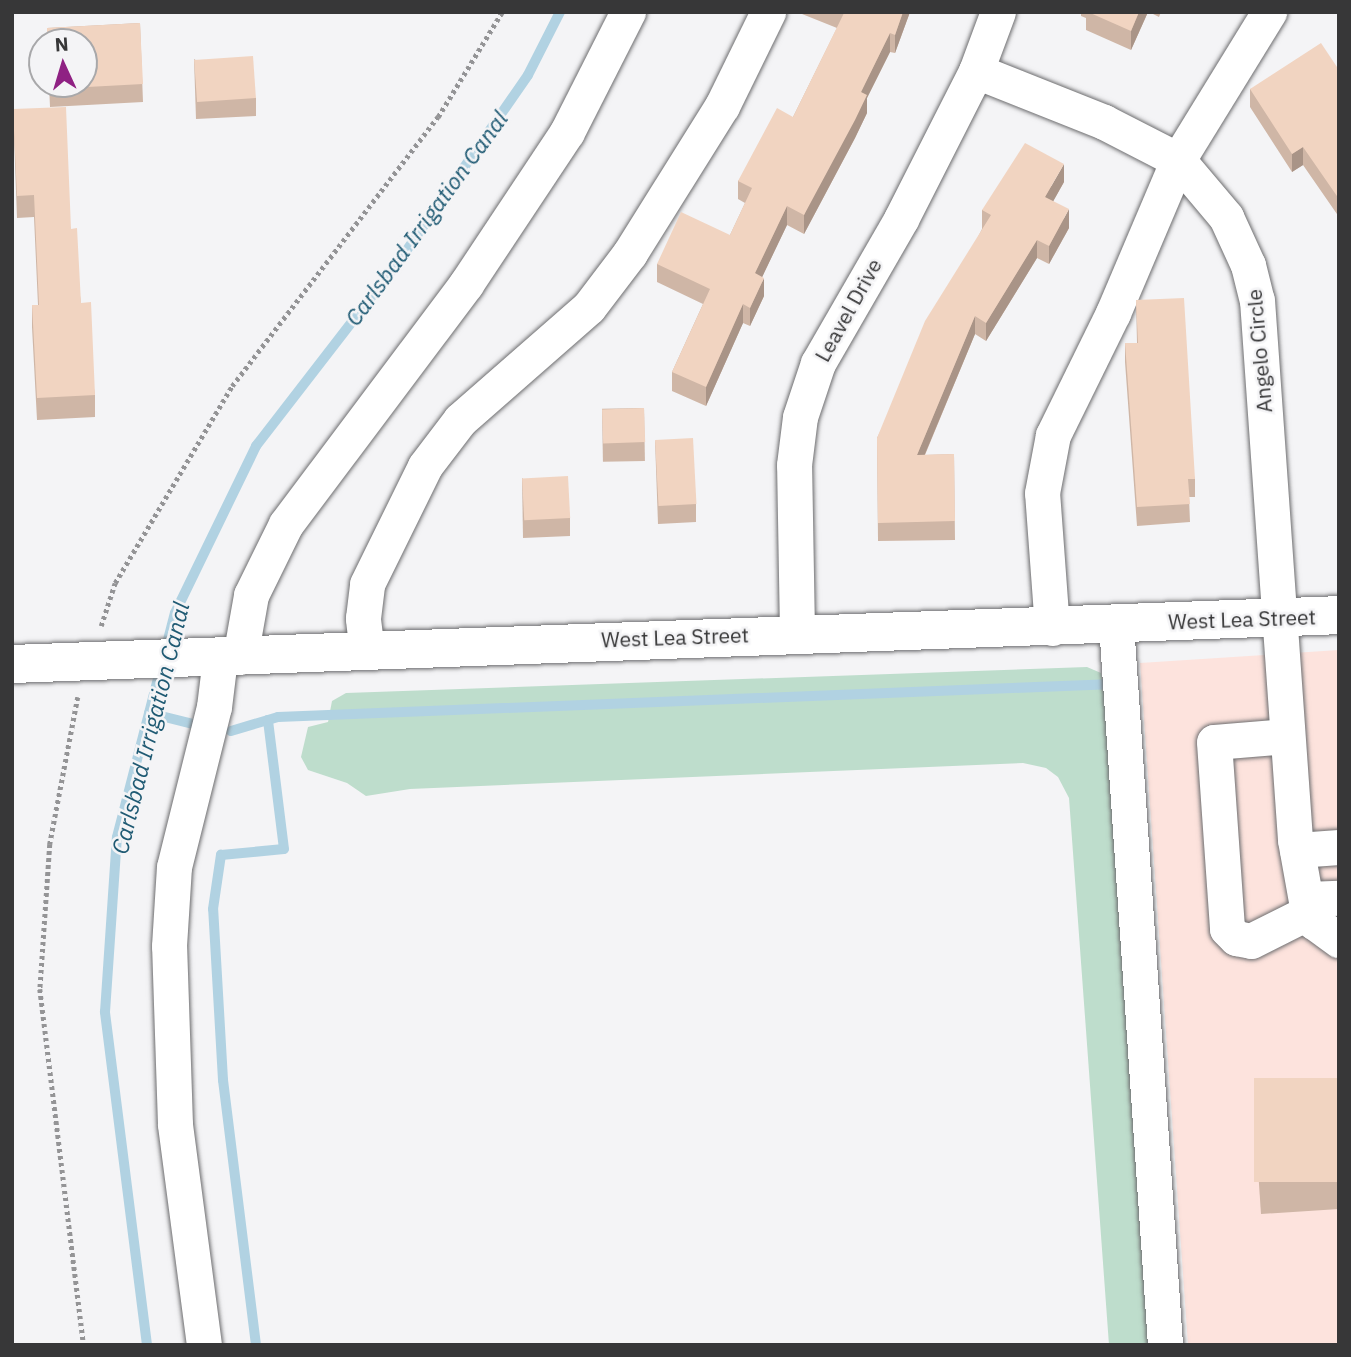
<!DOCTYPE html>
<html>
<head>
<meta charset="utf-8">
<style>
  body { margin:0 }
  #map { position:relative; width:1351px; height:1357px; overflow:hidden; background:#f4f4f6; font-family:"IBM Plex Sans",sans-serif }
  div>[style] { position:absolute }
  .education>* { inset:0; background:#fde3dd }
  .green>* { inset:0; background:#beddcc }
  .stream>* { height:10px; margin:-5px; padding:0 5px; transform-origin:5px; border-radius:5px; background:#b1d2e2 }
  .path>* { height:4.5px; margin-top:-2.25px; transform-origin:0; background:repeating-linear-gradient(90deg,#949496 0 3.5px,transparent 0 7px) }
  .roads { filter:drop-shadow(0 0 2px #6d6d6f) drop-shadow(0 0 2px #6d6d6f) }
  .minor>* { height:35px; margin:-17.5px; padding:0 17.5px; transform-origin:17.5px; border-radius:17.5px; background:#fff }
  .major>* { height:38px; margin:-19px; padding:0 19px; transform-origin:19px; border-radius:19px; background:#fff }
  .wall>* { inset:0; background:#cfb6a6; transform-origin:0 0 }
  .shaded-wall>* { inset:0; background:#a99487 }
  .building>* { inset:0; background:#f1d4c1; transform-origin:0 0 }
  span { translate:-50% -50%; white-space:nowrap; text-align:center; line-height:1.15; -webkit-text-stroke:5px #f4f4f6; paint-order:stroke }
  .street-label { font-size:21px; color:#373738 }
  .water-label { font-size:23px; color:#1f5a73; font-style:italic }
  .frame { position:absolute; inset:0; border:14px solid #373738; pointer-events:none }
  .north { position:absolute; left:28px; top:28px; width:70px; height:70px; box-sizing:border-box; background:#f4f4f6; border:2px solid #a8a8aa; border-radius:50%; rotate:356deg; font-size:19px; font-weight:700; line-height:28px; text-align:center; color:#373738 }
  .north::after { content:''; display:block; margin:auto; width:24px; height:32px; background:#8f2183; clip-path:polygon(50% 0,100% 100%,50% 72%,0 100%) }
</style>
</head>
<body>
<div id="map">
  <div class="education">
    <i style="clip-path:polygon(1339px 650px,1339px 1345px,1188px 1345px,1140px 663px)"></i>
  </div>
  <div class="green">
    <i style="clip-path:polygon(1087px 667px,1101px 673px,1107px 702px,1151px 1345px,1109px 1345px,1069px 798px,1058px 777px,1046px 768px,1023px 763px,410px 789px,366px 796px,347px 783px,308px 770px,301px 757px,308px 727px,328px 722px,332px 701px,346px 693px)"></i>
  </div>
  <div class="stream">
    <i style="left:149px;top:713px;width:49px;rotate:14deg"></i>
    <i style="left:231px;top:731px;width:49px;rotate:-16.6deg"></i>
    <i style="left:278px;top:717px;width:837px;rotate:-2.26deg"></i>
    <i style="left:147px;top:1345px;width:336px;rotate:-97.2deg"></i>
    <i style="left:105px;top:1012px;width:175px;rotate:-86.1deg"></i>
    <i style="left:117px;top:837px;width:231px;rotate:-75.5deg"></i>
    <i style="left:175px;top:613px;width:186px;rotate:-64.1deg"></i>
    <i style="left:256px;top:446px;width:239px;rotate:-52.3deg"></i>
    <i style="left:402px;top:257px;width:221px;rotate:-55.3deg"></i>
    <i style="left:528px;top:75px;width:71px;rotate:-63.1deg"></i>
    <i style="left:256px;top:1345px;width:267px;rotate:-97.1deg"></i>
    <i style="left:223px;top:1080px;width:171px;rotate:-93.3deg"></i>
    <i style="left:213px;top:909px;width:55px;rotate:-81.6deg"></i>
    <i style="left:221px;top:855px;width:63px;rotate:-5.4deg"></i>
    <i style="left:284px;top:849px;width:130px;rotate:-97.1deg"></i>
  </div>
  <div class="path">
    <i style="left:101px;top:626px;width:45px;rotate:-72deg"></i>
    <i style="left:115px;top:583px;width:229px;rotate:-59.3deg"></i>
    <i style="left:232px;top:386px;width:339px;rotate:-52.6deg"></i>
    <i style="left:438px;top:117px;width:123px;rotate:-58.6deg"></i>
    <i style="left:78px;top:697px;width:150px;rotate:100.8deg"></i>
    <i style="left:50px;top:844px;width:145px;rotate:93.9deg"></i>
    <i style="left:40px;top:989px;width:359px;rotate:83deg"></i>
  </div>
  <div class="roads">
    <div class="minor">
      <i style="left:976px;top:71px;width:138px;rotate:21.7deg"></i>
      <i style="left:1104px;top:122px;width:83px;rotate:27.2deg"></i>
      <i style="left:1178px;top:160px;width:75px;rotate:49.9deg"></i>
      <i style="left:1226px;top:217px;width:53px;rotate:65.4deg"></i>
      <i style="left:1248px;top:265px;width:36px;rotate:76deg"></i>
      <i style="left:1257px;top:300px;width:541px;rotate:85.97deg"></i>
      <i style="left:1295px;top:840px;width:68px;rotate:79.8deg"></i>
      <i style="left:1307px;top:907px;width:17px;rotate:65deg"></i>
      <i style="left:1314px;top:922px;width:31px;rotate:36deg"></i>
      <i style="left:1116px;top:624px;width:723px;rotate:86.11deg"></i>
      <i style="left:1052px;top:628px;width:135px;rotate:-94.2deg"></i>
      <i style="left:1042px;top:493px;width:59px;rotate:-79.3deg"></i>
      <i style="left:1053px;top:435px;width:136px;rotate:-63.8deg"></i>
      <i style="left:1113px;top:313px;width:166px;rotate:-67deg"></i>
      <i style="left:1178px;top:160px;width:174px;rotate:-58.4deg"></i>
      <i style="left:797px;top:632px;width:167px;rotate:-91deg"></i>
      <i style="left:794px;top:465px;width:48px;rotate:-82.9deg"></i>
      <i style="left:800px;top:417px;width:57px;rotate:-71.6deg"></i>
      <i style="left:818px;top:363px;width:166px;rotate:-60deg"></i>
      <i style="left:901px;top:219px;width:166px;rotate:-63.1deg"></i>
      <i style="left:976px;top:71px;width:63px;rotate:-69.6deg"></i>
      <i style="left:367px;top:652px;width:34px;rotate:-97deg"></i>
      <i style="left:363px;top:618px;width:34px;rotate:-83deg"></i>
      <i style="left:367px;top:584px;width:131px;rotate:-63.8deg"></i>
      <i style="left:425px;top:466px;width:58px;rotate:-52.7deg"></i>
      <i style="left:460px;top:420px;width:171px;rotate:-41.2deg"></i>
      <i style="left:589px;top:307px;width:68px;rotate:-52.8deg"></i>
      <i style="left:630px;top:253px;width:173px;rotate:-58deg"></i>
      <i style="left:722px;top:106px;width:105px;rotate:-63.9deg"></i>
      <i style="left:240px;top:657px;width:63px;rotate:-79.9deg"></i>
      <i style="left:251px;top:595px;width:79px;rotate:-63.8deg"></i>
      <i style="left:286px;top:524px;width:300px;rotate:-53.1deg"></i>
      <i style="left:466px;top:284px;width:182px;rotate:-56.4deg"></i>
      <i style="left:567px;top:132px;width:135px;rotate:-63.1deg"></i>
      <i style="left:1287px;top:736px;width:73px;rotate:175.3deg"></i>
      <i style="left:1214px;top:742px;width:187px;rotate:86deg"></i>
      <i style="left:1227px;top:929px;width:13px;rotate:45deg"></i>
      <i style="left:1236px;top:938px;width:15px;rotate:11deg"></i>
      <i style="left:1251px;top:941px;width:65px;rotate:-26.6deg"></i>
      <i style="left:1297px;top:850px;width:42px;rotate:-4.1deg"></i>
      <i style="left:1306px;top:899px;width:33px;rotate:-2deg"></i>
      <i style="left:204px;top:1345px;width:223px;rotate:-97.5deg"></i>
      <i style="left:175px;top:1124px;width:178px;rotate:-91.9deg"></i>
      <i style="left:169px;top:946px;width:79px;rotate:-86.4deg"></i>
      <i style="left:174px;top:867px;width:165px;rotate:-76deg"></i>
      <i style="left:214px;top:707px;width:49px;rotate:-83deg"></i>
    </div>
    <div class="major">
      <i style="left:12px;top:664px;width:1328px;rotate:-2.11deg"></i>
    </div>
  </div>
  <div class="wall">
    <i style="clip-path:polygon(797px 12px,910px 12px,895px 53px,890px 52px,867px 98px,867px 113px,855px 138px,804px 234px,787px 225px,762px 277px,764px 296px,750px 326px,743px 323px,706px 406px,672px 391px,672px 372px,703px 304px,657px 282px,657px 264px,730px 235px,745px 203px,738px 199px,738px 181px,793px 117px,837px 28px)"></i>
    <i style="clip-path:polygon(1081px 12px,1148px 12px,1131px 50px,1086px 30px,1086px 18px,1081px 16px)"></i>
    <i style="clip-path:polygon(1149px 12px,1161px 12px,1159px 17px)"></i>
    <i style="clip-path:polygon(140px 23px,143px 102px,50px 107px,49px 84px,84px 84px,84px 42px,47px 42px,47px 28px)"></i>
    <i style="clip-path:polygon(194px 59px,256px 98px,256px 116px,196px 119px)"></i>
    <i style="clip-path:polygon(1339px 70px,1339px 217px,1303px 165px,1292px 172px,1250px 107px,1250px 89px)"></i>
    <i style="clip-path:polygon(13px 109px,71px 229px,81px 303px,95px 395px,95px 417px,37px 420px,32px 327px,32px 305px,38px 305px,34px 217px,17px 218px)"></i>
    <i style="clip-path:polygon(1064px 182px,1053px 201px,1069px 228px,1049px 264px,1037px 258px,986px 341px,975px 334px,925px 455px,954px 454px,955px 540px,878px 541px,877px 438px,982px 229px,982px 210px)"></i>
    <i style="clip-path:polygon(1136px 300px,1195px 479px,1195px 497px,1189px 497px,1190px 522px,1137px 526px,1125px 362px,1125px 343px,1137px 343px)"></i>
    <i style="left:644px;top:408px;width:53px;height:42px;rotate:89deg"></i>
    <i style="clip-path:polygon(655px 440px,696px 504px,696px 522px,658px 524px)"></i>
    <i style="clip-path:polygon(522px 478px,570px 518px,570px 536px,523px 538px)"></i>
    <i style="clip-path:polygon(1339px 1078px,1339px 1209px,1261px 1214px,1254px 1110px,1254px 1083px)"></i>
  </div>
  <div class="shaded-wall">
    <i style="clip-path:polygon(903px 12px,910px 12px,895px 53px,895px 35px)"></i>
    <i style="clip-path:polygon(1139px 12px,1148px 12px,1131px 50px,1131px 31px)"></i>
    <i style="clip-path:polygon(890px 33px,890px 52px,867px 98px,867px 113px,855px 138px,804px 234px,804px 215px,861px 92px)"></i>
    <i style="clip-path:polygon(1303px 147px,1303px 165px,1292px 172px,1292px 154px)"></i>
    <i style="clip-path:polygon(1064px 164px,1064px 182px,1045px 216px,1045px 197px)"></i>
    <i style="clip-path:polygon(787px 206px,787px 225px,755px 292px,755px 273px)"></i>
    <i style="clip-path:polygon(1069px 209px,1069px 228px,1049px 264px,1049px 246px)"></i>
    <i style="clip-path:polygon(1037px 240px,1037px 258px,986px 341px,986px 323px)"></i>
    <i style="clip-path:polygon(764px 278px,764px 296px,750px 326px,750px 308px)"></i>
    <i style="clip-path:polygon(743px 304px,743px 323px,706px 406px,706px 387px)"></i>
    <i style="clip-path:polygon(975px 316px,975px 334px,917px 473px,917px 455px)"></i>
  </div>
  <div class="building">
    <i style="clip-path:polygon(843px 12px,903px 12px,895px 35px,890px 33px,861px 92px,867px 95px,855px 120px,804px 215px,787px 206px,755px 273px,764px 278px,750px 308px,743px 304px,706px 387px,672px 372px,710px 289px,657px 264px,681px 212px,730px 235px,752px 188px,738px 181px,777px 108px,793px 117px,844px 13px)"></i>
    <i style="clip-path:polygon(1088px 12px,1139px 12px,1131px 31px)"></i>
    <i style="clip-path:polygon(140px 23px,143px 84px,50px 89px,50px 84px,84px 84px,84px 42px,47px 42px,47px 28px)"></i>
    <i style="clip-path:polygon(1321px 43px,1339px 70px,1339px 199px,1303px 147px,1292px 154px,1250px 89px)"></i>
    <i style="left:253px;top:56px;width:42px;height:59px;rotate:86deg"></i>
    <i style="clip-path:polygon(66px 107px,71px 229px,77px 228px,81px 303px,91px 302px,95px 395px,37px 398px,32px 305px,39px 305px,34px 195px,17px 196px,13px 109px)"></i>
    <i style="clip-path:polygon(1025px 143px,1064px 164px,1045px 197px,1069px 209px,1049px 246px,1037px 240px,986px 323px,975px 316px,917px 455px,954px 454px,955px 521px,878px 523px,877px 438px,925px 321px,991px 215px,982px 210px)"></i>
    <i style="clip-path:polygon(1184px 298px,1195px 479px,1188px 479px,1190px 504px,1137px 507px,1125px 343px,1138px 343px,1136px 300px)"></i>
    <i style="left:644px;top:408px;width:34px;height:42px;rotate:88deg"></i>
    <i style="left:693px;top:438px;width:66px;height:38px;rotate:87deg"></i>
    <i style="left:568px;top:476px;width:42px;height:46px;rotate:87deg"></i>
    <i style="left:1339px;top:1078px;width:104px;height:85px;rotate:90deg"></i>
  </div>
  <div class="street-label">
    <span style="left:848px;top:310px;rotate:-61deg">Leavel Drive</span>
    <span style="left:1259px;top:351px;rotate:-95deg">Angelo Circle</span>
    <span style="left:1242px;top:619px;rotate:-2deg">West Lea Street</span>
    <span style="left:675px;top:637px;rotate:-2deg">West Lea Street</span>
  </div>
  <div class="water-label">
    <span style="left:426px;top:218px;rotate:-54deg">Carlsbad Irrigation Canal</span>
    <span style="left:150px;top:728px;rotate:-76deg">Carlsbad Irrigation Canal</span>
  </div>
  <div class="frame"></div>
  <div class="north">N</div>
</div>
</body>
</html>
